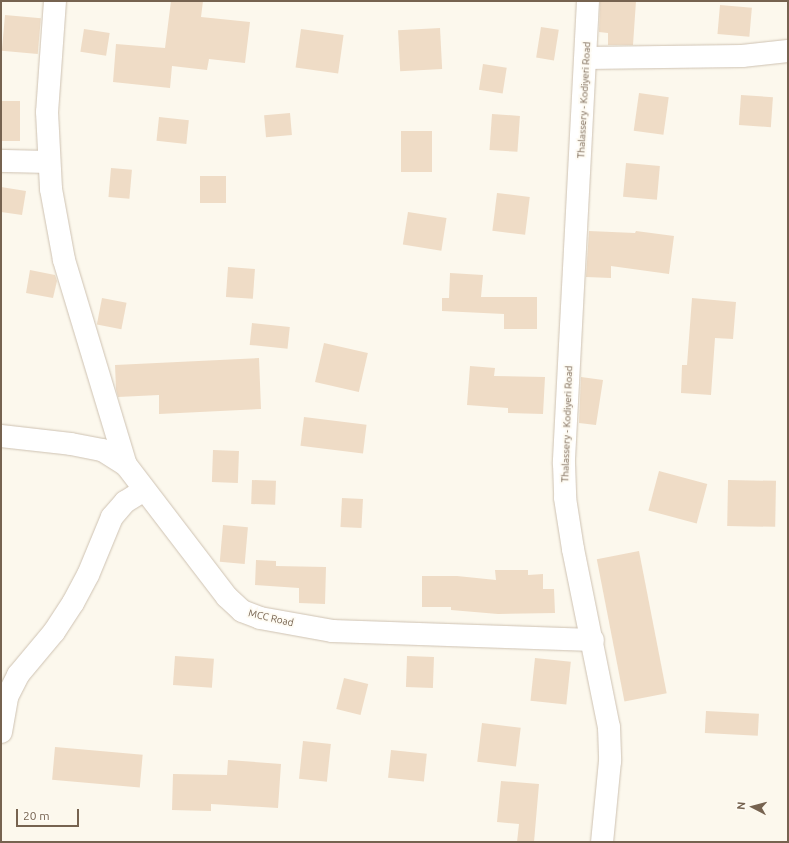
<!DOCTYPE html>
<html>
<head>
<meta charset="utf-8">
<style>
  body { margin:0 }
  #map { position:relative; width:789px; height:843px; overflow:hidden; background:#fcf8ed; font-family:Ubuntu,sans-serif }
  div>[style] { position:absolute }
  .building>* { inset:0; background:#efdcc6; transform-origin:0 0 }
  .roads { filter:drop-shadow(0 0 1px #cec2b2) drop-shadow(0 0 1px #cec2b2) }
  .street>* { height:22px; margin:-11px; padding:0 11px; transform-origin:11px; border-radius:11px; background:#fff }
  .secondary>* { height:22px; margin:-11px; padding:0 11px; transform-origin:11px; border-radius:11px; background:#fff }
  span { translate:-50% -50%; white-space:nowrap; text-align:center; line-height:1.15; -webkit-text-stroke:3.5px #fefbf3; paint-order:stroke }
  .street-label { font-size:10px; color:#766350 }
  .frame { position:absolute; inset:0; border:2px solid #766350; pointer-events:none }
  .north { position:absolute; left:733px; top:787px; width:40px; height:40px; -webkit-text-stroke:3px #fefbf3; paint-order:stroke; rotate:276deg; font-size:11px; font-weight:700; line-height:16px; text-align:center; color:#766350 }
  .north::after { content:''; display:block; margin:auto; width:14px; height:18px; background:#766350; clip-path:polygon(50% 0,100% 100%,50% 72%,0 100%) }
  .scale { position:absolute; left:16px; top:809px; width:63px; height:18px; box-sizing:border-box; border:2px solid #766350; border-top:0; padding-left:5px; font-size:12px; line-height:14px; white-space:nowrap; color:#766350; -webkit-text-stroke:3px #fefbf3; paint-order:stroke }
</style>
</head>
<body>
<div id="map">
  <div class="building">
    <i style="clip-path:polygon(171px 1px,203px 1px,201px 17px,250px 22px,245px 63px,209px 59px,207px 70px,172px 66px,170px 88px,113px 82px,116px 44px,165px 48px)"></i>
    <i style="clip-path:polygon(600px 1px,636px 1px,633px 45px,608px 45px,608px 33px,599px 32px)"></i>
    <i style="left:720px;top:5px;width:32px;height:29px;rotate:5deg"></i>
    <i style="left:5px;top:15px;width:36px;height:36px;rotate:5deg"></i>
    <i style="left:541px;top:27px;width:18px;height:31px;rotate:9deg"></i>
    <i style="left:440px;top:28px;width:41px;height:42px;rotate:87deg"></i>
    <i style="left:84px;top:29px;width:26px;height:23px;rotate:9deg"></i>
    <i style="left:301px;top:29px;width:43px;height:39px;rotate:8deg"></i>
    <i style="left:483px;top:64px;width:24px;height:26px;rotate:9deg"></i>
    <i style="left:639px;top:93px;width:30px;height:38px;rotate:8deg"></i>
    <i style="left:741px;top:95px;width:32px;height:30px;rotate:4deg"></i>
    <i style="left:1px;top:101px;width:19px;height:40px"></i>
    <i style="left:290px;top:113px;width:22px;height:26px;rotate:85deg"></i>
    <i style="left:492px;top:114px;width:28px;height:36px;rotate:4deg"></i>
    <i style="left:159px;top:117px;width:30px;height:24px;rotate:6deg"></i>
    <i style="left:401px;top:131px;width:31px;height:41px"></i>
    <i style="left:626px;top:163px;width:34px;height:34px;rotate:5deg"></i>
    <i style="left:111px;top:168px;width:21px;height:29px;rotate:5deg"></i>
    <i style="left:200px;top:176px;width:26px;height:27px"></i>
    <i style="clip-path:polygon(1px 187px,26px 191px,22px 215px,1px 212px)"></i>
    <i style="left:497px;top:193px;width:33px;height:38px;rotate:7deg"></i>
    <i style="left:408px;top:212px;width:39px;height:33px;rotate:9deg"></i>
    <i style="clip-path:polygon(589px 231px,635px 233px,636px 231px,674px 236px,669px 274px,611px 266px,611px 278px,586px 277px)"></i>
    <i style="left:228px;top:267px;width:27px;height:30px;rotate:4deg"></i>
    <i style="clip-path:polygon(30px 270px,55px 275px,57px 281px,53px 298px,26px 293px)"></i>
    <i style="clip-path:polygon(450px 273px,483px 275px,481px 297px,537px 297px,537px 329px,504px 329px,504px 314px,442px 311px,442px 298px,449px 298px)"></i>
    <i style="left:102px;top:298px;width:25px;height:27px;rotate:11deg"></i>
    <i style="clip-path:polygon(692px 298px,736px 302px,733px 339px,715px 338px,711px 395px,681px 393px,682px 365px,687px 365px)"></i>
    <i style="left:252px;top:323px;width:38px;height:22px;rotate:6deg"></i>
    <i style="left:324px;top:343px;width:45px;height:40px;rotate:13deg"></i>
    <i style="clip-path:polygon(259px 358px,261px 409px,159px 414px,159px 395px,118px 397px,116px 389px,115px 365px)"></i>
    <i style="clip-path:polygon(470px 366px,495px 368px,494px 376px,545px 377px,543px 414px,508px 413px,508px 408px,467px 405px)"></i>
    <i style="clip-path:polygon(581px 377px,603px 380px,596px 425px,579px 423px)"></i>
    <i style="left:304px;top:417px;width:63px;height:29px;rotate:7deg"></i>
    <i style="left:213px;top:450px;width:26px;height:32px;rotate:2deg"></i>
    <i style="left:659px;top:471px;width:50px;height:41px;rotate:15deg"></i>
    <i style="left:252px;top:480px;width:24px;height:24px;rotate:2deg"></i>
    <i style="left:728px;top:480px;width:48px;height:46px;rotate:1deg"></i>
    <i style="left:342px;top:498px;width:21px;height:29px;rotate:3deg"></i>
    <i style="left:223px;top:525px;width:25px;height:37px;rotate:5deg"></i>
    <i style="left:639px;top:551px;width:145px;height:43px;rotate:79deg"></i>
    <i style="clip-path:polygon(256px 560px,276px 561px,276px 566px,326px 567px,325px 604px,299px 603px,299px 588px,255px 585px)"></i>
    <i style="clip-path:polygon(495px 570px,528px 570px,528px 575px,543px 574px,543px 589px,554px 589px,555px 613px,498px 614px,451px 610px,451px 607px,422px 607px,422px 576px,457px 576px,496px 580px)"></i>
    <i style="left:175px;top:656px;width:39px;height:29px;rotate:4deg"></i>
    <i style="left:407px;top:656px;width:27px;height:31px;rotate:2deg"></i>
    <i style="left:535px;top:658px;width:36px;height:43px;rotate:6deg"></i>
    <i style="left:344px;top:678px;width:25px;height:32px;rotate:14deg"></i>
    <i style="left:706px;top:711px;width:53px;height:22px;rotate:3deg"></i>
    <i style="left:482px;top:723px;width:39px;height:39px;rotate:7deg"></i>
    <i style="left:303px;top:741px;width:28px;height:38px;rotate:6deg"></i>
    <i style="left:55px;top:747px;width:88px;height:33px;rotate:5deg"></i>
    <i style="left:391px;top:750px;width:36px;height:28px;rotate:6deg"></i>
    <i style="clip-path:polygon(228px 760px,281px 764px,278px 808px,211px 804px,211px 811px,172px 810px,173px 774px,227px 775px)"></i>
    <i style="clip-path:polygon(501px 781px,539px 784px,534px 842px,517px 842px,519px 824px,497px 822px)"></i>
  </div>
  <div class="roads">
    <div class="street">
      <i style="left:55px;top:1px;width:111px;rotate:94.1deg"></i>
      <i style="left:47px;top:112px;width:77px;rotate:87deg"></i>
      <i style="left:51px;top:189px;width:72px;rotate:79.6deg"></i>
      <i style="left:64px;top:260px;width:214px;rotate:73.2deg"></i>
      <i style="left:586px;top:58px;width:156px;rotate:-0.7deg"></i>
      <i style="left:742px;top:56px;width:46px;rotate:-6.2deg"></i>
      <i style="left:1px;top:161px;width:48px;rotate:1.2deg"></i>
      <i style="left:1px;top:436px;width:70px;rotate:6.5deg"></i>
      <i style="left:71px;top:444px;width:32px;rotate:11deg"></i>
      <i style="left:102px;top:450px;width:28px;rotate:32deg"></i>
      <i style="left:126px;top:465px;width:166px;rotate:52.6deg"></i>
      <i style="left:227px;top:597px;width:21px;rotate:43deg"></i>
      <i style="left:242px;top:611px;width:19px;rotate:21deg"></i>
      <i style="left:260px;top:618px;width:73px;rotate:10.2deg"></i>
      <i style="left:332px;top:631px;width:261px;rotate:2deg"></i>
      <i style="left:1px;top:732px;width:36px;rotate:-80deg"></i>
      <i style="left:7px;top:697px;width:25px;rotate:-63deg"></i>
      <i style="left:18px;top:675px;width:56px;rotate:-50.1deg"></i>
      <i style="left:54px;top:632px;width:35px;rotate:-57deg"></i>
      <i style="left:73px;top:603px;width:32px;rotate:-62deg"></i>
      <i style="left:88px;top:575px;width:63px;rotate:-67.5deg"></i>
      <i style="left:112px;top:517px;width:20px;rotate:-49deg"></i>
      <i style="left:125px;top:502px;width:22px;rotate:-32deg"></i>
    </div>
    <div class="secondary">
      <i style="left:588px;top:1px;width:463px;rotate:93deg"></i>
      <i style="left:564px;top:463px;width:35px;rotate:88deg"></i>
      <i style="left:565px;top:498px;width:52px;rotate:81.1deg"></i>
      <i style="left:573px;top:549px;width:182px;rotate:78.6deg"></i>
      <i style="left:609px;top:727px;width:34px;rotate:88deg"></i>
      <i style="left:610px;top:761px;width:81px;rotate:95.6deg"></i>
    </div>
  </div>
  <div class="street-label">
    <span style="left:584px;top:100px;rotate:-87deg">Thalassery - Kodiyeri Road</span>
    <span style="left:567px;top:424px;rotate:-88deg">Thalassery - Kodiyeri Road</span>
    <span style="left:271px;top:618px;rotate:13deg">MCC Road</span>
  </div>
  <div class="frame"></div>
  <div class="north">N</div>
  <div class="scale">20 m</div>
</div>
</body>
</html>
